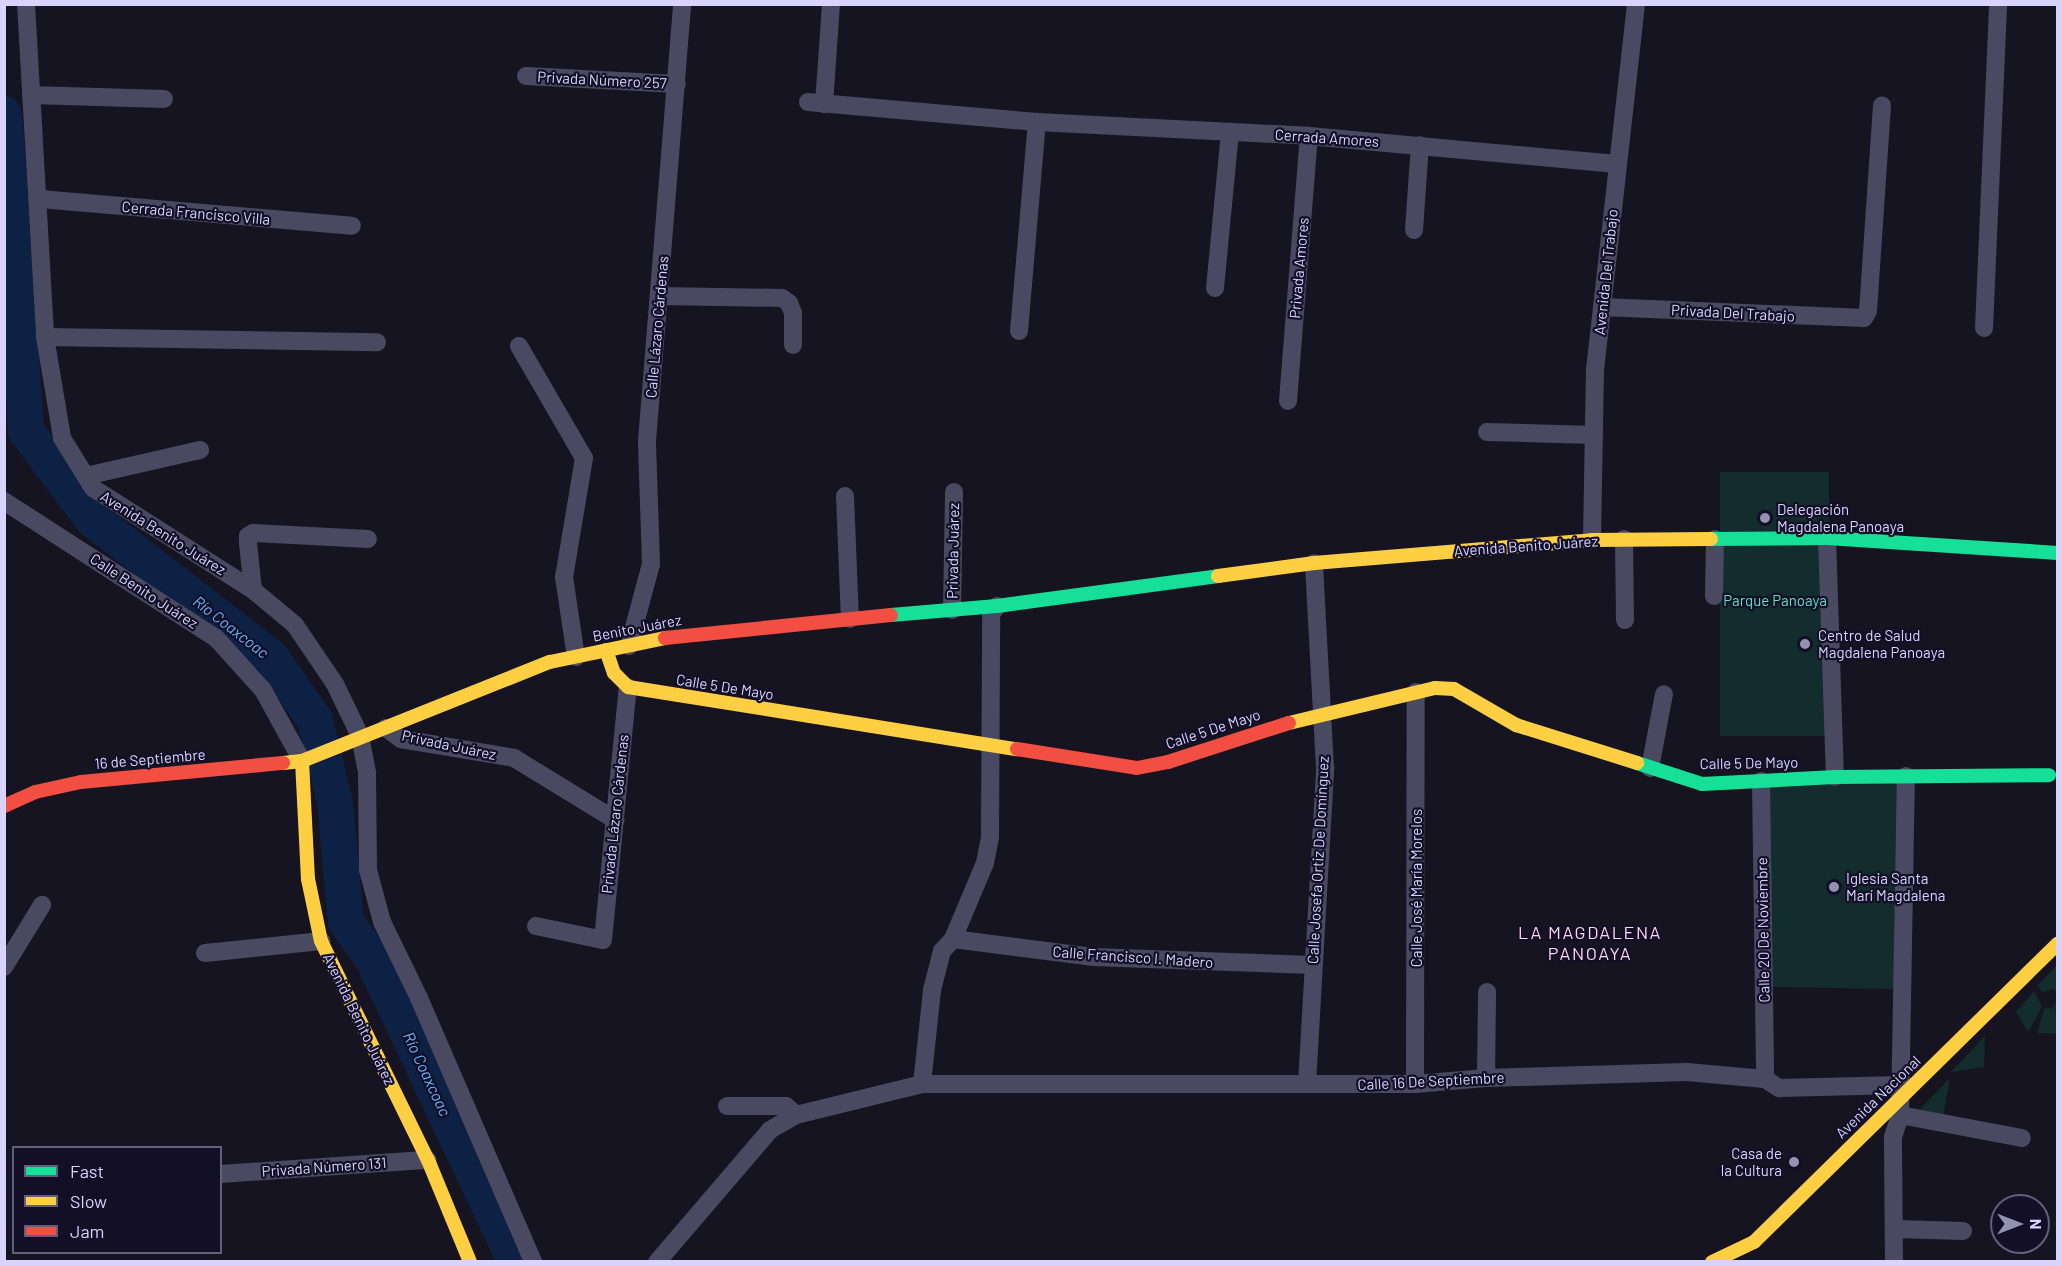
<!DOCTYPE html>
<html>
<head>
<meta charset="utf-8">
<style>
  body { margin:0 }
  #map { position:relative; width:2062px; height:1266px; overflow:hidden; background:#161421; font-family:Barlow,sans-serif }
  div>[style] { position:absolute }
  .green>* { inset:0; background:#132c2d; transform-origin:0 0 }
  .river>* { height:36px; margin:-18px; padding:0 18px; transform-origin:18px; border-radius:18px; background:#0d2144 }
  .street>* { height:18px; margin:-9px; padding:0 9px; transform-origin:9px; border-radius:9px; background:#4a4962 }
  .fast>* { height:14px; margin:-7px; padding:0 7px; transform-origin:7px; border-radius:7px; background:#16e098 }
  .slow>* { height:14px; margin:-7px; padding:0 7px; transform-origin:7px; border-radius:7px; background:#ffcf43 }
  .jam>* { height:14px; margin:-7px; padding:0 7px; transform-origin:7px; border-radius:7px; background:#f24e42 }
  .dots>* { width:16px; height:16px; translate:-50% -50%; box-sizing:border-box; border:3px solid #130f26; border-radius:50% }
  span { translate:-50% -50%; white-space:nowrap; text-align:center; line-height:1.15; -webkit-text-stroke:4.5px #130f26; paint-order:stroke }
  .street-label { font-size:15px; color:#d9d4ff }
  .poi-label { font-size:15px; color:#d9d4ff }
  .left { translate:0 -50%; text-align:left }
  .right { translate:-100% -50%; text-align:right }
  .park-label { font-size:15px; color:#5fe0c0 }
  .water-label { font-size:16px; color:#62b6ff; font-style:italic }
  .quarter-label { font-size:18px; color:#ffd6f0; letter-spacing:1.5px }
  .frame { position:absolute; inset:0; border:6px solid #d9d4ff; pointer-events:none }
  .legend { position:absolute; left:12px; top:1146px; width:210px; height:108px; box-sizing:border-box; background:#130f26; border:2px solid #625e7d; margin:0; padding:8px 10px; list-style:none; font-size:18px; color:#d9d4ff }
  .legend li { display:flex; align-items:center; gap:12px; height:30px }
  .legend b { width:30px; border:2px solid #625e7d }
  .north { position:absolute; left:1990px; top:1194px; width:60px; height:60px; box-sizing:border-box; background:#130f26; border:2px solid #625e7d; border-radius:50%; rotate:90deg; font-size:16px; font-weight:700; line-height:24px; text-align:center; color:#d9d4ff }
  .north::after { content:''; display:block; margin:auto; width:21px; height:27px; background:#9591b1; clip-path:polygon(50% 0,100% 100%,50% 72%,0 100%) }
</style>
</head>
<body>
<div id="map">
  <div class="green">
    <i style="left:1720px;top:472px;width:109px;height:264px"></i>
    <i style="left:1899px;top:780px;width:209px;height:134px;rotate:91deg"></i>
    <i style="clip-path:polygon(2056px 966px,2058px 966px,2057px 998px,2054px 989px,2043px 992px,2037px 986px)"></i>
    <i style="clip-path:polygon(2034px 991px,2042px 1007px,2028px 1032px,2016px 1012px)"></i>
    <i style="clip-path:polygon(2055px 1001px,2057px 1034px,2037px 1033px,2045px 1007px,2052px 1009px)"></i>
    <i style="clip-path:polygon(1985px 1036px,1984px 1067px,1951px 1072px,1969px 1053px)"></i>
    <i style="clip-path:polygon(1950px 1078px,1942px 1123px,1911px 1118px,1927px 1102px)"></i>
  </div>
  <div class="river">
    <i style="left:4px;top:114px;width:318px;rotate:86deg"></i>
    <i style="left:26px;top:431px;width:109px;rotate:53.2deg"></i>
    <i style="left:91px;top:518px;width:227px;rotate:37.7deg"></i>
    <i style="left:271px;top:657px;width:77px;rotate:55.1deg"></i>
    <i style="left:315px;top:720px;width:85px;rotate:76.5deg"></i>
    <i style="left:335px;top:803px;width:120px;rotate:84.7deg"></i>
    <i style="left:346px;top:922px;width:44px;rotate:54.2deg"></i>
    <i style="left:372px;top:958px;width:336px;rotate:64.7deg"></i>
  </div>
  <div class="street">
    <i style="left:26px;top:4px;width:334px;rotate:86.7deg"></i>
    <i style="left:45px;top:337px;width:102px;rotate:80.4deg"></i>
    <i style="left:62px;top:438px;width:59px;rotate:58.2deg"></i>
    <i style="left:93px;top:488px;width:190px;rotate:32.5deg"></i>
    <i style="left:253px;top:590px;width:55px;rotate:39.8deg"></i>
    <i style="left:295px;top:625px;width:71px;rotate:55.9deg"></i>
    <i style="left:335px;top:684px;width:58px;rotate:64.3deg"></i>
    <i style="left:360px;top:736px;width:38px;rotate:79deg"></i>
    <i style="left:367px;top:773px;width:97px;rotate:89.4deg"></i>
    <i style="left:368px;top:870px;width:54px;rotate:74.9deg"></i>
    <i style="left:382px;top:922px;width:85px;rotate:64deg"></i>
    <i style="left:419px;top:998px;width:288px;rotate:66.6deg"></i>
    <i style="left:526px;top:76px;width:151px;rotate:3deg"></i>
    <i style="left:31px;top:95px;width:133px;rotate:1.7deg"></i>
    <i style="left:808px;top:102px;width:230px;rotate:5deg"></i>
    <i style="left:1037px;top:122px;width:272px;rotate:2.9deg"></i>
    <i style="left:1309px;top:136px;width:309px;rotate:5.2deg"></i>
    <i style="left:824px;top:104px;width:100px;rotate:-86deg"></i>
    <i style="left:40px;top:199px;width:313px;rotate:4.9deg"></i>
    <i style="left:1414px;top:230px;width:85px;rotate:-86deg"></i>
    <i style="left:1215px;top:288px;width:157px;rotate:-84.5deg"></i>
    <i style="left:659px;top:296px;width:123px;rotate:0.9deg"></i>
    <i style="left:782px;top:298px;width:9px;rotate:36deg"></i>
    <i style="left:789px;top:303px;width:11px;rotate:68deg"></i>
    <i style="left:793px;top:313px;width:32px;rotate:90deg"></i>
    <i style="left:1602px;top:307px;width:262px;rotate:2.4deg"></i>
    <i style="left:1864px;top:318px;width:8px;rotate:-60deg"></i>
    <i style="left:1868px;top:311px;width:206px;rotate:-86.1deg"></i>
    <i style="left:1984px;top:328px;width:324px;rotate:-87.5deg"></i>
    <i style="left:1019px;top:331px;width:210px;rotate:-85.1deg"></i>
    <i style="left:45px;top:337px;width:332px;rotate:0.9deg"></i>
    <i style="left:519px;top:346px;width:129px;rotate:59.9deg"></i>
    <i style="left:584px;top:458px;width:121px;rotate:99.5deg"></i>
    <i style="left:564px;top:577px;width:81px;rotate:81.5deg"></i>
    <i style="left:1288px;top:401px;width:266px;rotate:-85.5deg"></i>
    <i style="left:1487px;top:432px;width:107px;rotate:1.6deg"></i>
    <i style="left:86px;top:476px;width:117px;rotate:-12.8deg"></i>
    <i style="left:845px;top:496px;width:123px;rotate:87.7deg"></i>
    <i style="left:4px;top:501px;width:252px;rotate:32.9deg"></i>
    <i style="left:216px;top:638px;width:70px;rotate:47.9deg"></i>
    <i style="left:263px;top:690px;width:81px;rotate:61.2deg"></i>
    <i style="left:1827px;top:538px;width:239px;rotate:88.1deg"></i>
    <i style="left:1624px;top:539px;width:81px;rotate:89.3deg"></i>
    <i style="left:1592px;top:540px;width:170px;rotate:-89deg"></i>
    <i style="left:1595px;top:370px;width:368px;rotate:-83.6deg"></i>
    <i style="left:253px;top:590px;width:47px;rotate:-96.1deg"></i>
    <i style="left:248px;top:543px;width:7px;rotate:-90deg"></i>
    <i style="left:248px;top:536px;width:6px;rotate:-31deg"></i>
    <i style="left:253px;top:533px;width:115px;rotate:3deg"></i>
    <i style="left:1714px;top:596px;width:57px;rotate:-89deg"></i>
    <i style="left:952px;top:610px;width:118px;rotate:-89deg"></i>
    <i style="left:629px;top:646px;width:85px;rotate:-75deg"></i>
    <i style="left:651px;top:564px;width:123px;rotate:-91.9deg"></i>
    <i style="left:647px;top:441px;width:438px;rotate:-85.4deg"></i>
    <i style="left:386px;top:728px;width:19px;rotate:36deg"></i>
    <i style="left:401px;top:739px;width:115px;rotate:9.5deg"></i>
    <i style="left:514px;top:758px;width:119px;rotate:31.5deg"></i>
    <i style="left:1650px;top:768px;width:75px;rotate:-79.3deg"></i>
    <i style="left:1761px;top:781px;width:298px;rotate:89.2deg"></i>
    <i style="left:536px;top:926px;width:68px;rotate:11.8deg"></i>
    <i style="left:603px;top:940px;width:254px;rotate:-84.4deg"></i>
    <i style="left:953px;top:939px;width:141px;rotate:7.3deg"></i>
    <i style="left:1093px;top:957px;width:219px;rotate:2.1deg"></i>
    <i style="left:205px;top:953px;width:117px;rotate:-5.9deg"></i>
    <i style="left:4px;top:967px;width:73px;rotate:-58.5deg"></i>
    <i style="left:1486px;top:1078px;width:86px;rotate:-89.3deg"></i>
    <i style="left:922px;top:1084px;width:95px;rotate:-83.9deg"></i>
    <i style="left:932px;top:990px;width:40px;rotate:-75.6deg"></i>
    <i style="left:942px;top:951px;width:16px;rotate:-47deg"></i>
    <i style="left:953px;top:939px;width:82px;rotate:-67.2deg"></i>
    <i style="left:985px;top:863px;width:25px;rotate:-79deg"></i>
    <i style="left:990px;top:838px;width:224px;rotate:-89.7deg"></i>
    <i style="left:991px;top:614px;width:10px;rotate:-53deg"></i>
    <i style="left:1307px;top:1084px;width:317px;rotate:-86.7deg"></i>
    <i style="left:1325px;top:768px;width:205px;rotate:-93.1deg"></i>
    <i style="left:1415px;top:1084px;width:392px;rotate:-89.9deg"></i>
    <i style="left:727px;top:1106px;width:59px"></i>
    <i style="left:786px;top:1106px;width:13px;rotate:42deg"></i>
    <i style="left:1900px;top:1115px;width:124px;rotate:10.7deg"></i>
    <i style="left:220px;top:1174px;width:208px;rotate:-3.9deg"></i>
    <i style="left:1895px;top:1229px;width:68px;rotate:1.7deg"></i>
    <i style="left:657px;top:1262px;width:174px;rotate:-49.4deg"></i>
    <i style="left:770px;top:1130px;width:30px;rotate:-30deg"></i>
    <i style="left:796px;top:1115px;width:130px;rotate:-13.8deg"></i>
    <i style="left:922px;top:1084px;width:493px"></i>
    <i style="left:1415px;top:1084px;width:71px;rotate:-4.8deg"></i>
    <i style="left:1486px;top:1078px;width:201px;rotate:-1.7deg"></i>
    <i style="left:1687px;top:1072px;width:78px;rotate:5.1deg"></i>
    <i style="left:1765px;top:1079px;width:17px;rotate:33deg"></i>
    <i style="left:1779px;top:1088px;width:121px;rotate:-1.4deg"></i>
    <i style="left:1894px;top:1262px;width:125px;rotate:-90.5deg"></i>
    <i style="left:1893px;top:1137px;width:23px;rotate:-72deg"></i>
    <i style="left:1900px;top:1115px;width:339px;rotate:-89deg"></i>
  </div>
  <div class="fast">
    <i style="left:1711px;top:539px;width:116px;rotate:-0.5deg"></i>
    <i style="left:1827px;top:538px;width:231px;rotate:3.7deg"></i>
    <i style="left:891px;top:615px;width:106px;rotate:-4.9deg"></i>
    <i style="left:997px;top:606px;width:223px;rotate:-7.7deg"></i>
    <i style="left:1637px;top:763px;width:68px;rotate:17.9deg"></i>
    <i style="left:1702px;top:784px;width:133px;rotate:-3deg"></i>
    <i style="left:1835px;top:777px;width:214px;rotate:-0.5deg"></i>
  </div>
  <div class="slow">
    <i style="left:1218px;top:576px;width:97px;rotate:-7.7deg"></i>
    <i style="left:1314px;top:563px;width:279px;rotate:-4.7deg"></i>
    <i style="left:1592px;top:540px;width:119px;rotate:-0.5deg"></i>
    <i style="left:606px;top:650px;width:24px;rotate:71deg"></i>
    <i style="left:614px;top:673px;width:20px;rotate:45deg"></i>
    <i style="left:628px;top:687px;width:394px;rotate:9.1deg"></i>
    <i style="left:1289px;top:723px;width:150px;rotate:-13.5deg"></i>
    <i style="left:1435px;top:688px;width:19px;rotate:3deg"></i>
    <i style="left:1454px;top:689px;width:72px;rotate:30.1deg"></i>
    <i style="left:1516px;top:725px;width:127px;rotate:17.4deg"></i>
    <i style="left:302px;top:761px;width:118px;rotate:87.1deg"></i>
    <i style="left:308px;top:879px;width:63px;rotate:78.2deg"></i>
    <i style="left:321px;top:941px;width:244px;rotate:64deg"></i>
    <i style="left:428px;top:1160px;width:110px;rotate:67.6deg"></i>
    <i style="left:283px;top:763px;width:19px;rotate:-6deg"></i>
    <i style="left:302px;top:761px;width:267px;rotate:-21.8deg"></i>
    <i style="left:550px;top:662px;width:117px;rotate:-11.8deg"></i>
    <i style="left:1712px;top:1262px;width:47px;rotate:-25.5deg"></i>
    <i style="left:1754px;top:1242px;width:426px;rotate:-44.5deg"></i>
  </div>
  <div class="jam">
    <i style="left:665px;top:638px;width:227px;rotate:-5.8deg"></i>
    <i style="left:1017px;top:749px;width:121px;rotate:9deg"></i>
    <i style="left:1137px;top:768px;width:32px;rotate:-11deg"></i>
    <i style="left:1168px;top:762px;width:127px;rotate:-17.9deg"></i>
    <i style="left:4px;top:806px;width:34px;rotate:-24deg"></i>
    <i style="left:35px;top:792px;width:47px;rotate:-12.3deg"></i>
    <i style="left:81px;top:782px;width:203px;rotate:-5.4deg"></i>
  </div>
  <div class="dots">
    <i style="left:1765px;top:518px;background:#9591b1"></i>
    <i style="left:1805px;top:644px;background:#9591b1"></i>
    <i style="left:1834px;top:887px;background:#9591b1"></i>
    <i style="left:1794px;top:1162px;background:#9591b1"></i>
  </div>
  <div class="street-label">
    <span style="left:602px;top:80px;rotate:3deg">Privada Número 257</span>
    <span style="left:1327px;top:138px;rotate:4deg">Cerrada Amores</span>
    <span style="left:196px;top:213px;rotate:5deg">Cerrada Francisco Villa</span>
    <span style="left:1299px;top:268px;rotate:-85deg">Privada Amores</span>
    <span style="left:1606px;top:272px;rotate:-84deg">Avenida Del Trabajo</span>
    <span style="left:1733px;top:313px;rotate:3deg">Privada Del Trabajo</span>
    <span style="left:657px;top:327px;rotate:-85deg">Calle Lázaro Cárdenas</span>
    <span style="left:163px;top:533px;rotate:32deg">Avenida Benito Juárez</span>
    <span style="left:1526px;top:546px;rotate:-4deg">Avenida Benito Juárez</span>
    <span style="left:953px;top:551px;rotate:-89deg">Privada Juárez</span>
    <span style="left:144px;top:591px;rotate:33deg">Calle Benito Juárez</span>
    <span style="left:637px;top:628px;rotate:-11deg">Benito Juárez</span>
    <span style="left:725px;top:687px;rotate:9deg">Calle 5 De Mayo</span>
    <span style="left:1213px;top:729px;rotate:-18deg">Calle 5 De Mayo</span>
    <span style="left:449px;top:745px;rotate:12deg">Privada Juárez</span>
    <span style="left:150px;top:759px;rotate:-5deg">16 de Septiembre</span>
    <span style="left:1749px;top:763px;rotate:-1deg">Calle 5 De Mayo</span>
    <span style="left:615px;top:814px;rotate:-84deg">Privada Lázaro Cárdenas</span>
    <span style="left:1318px;top:860px;rotate:-87deg">Calle Josefa Ortiz De Domínguez</span>
    <span style="left:1417px;top:888px;rotate:-90deg">Calle José María Morelos</span>
    <span style="left:1763px;top:930px;rotate:-91deg">Calle 20 De Noviembre</span>
    <span style="left:1133px;top:957px;rotate:4deg">Calle Francisco I. Madero</span>
    <span style="left:359px;top:1019px;rotate:64deg">Avenida Benito Juárez</span>
    <span style="left:1431px;top:1081px;rotate:-3deg">Calle 16 De Septiembre</span>
    <span style="left:1878px;top:1097px;rotate:-44deg">Avenida Nacional</span>
    <span style="left:324px;top:1167px;rotate:-4deg">Privada Número 131</span>
  </div>
  <div class="poi-label">
    <span class="left" style="left:1777px;top:518px">Delegación<br>Magdalena Panoaya</span>
    <span class="left" style="left:1818px;top:644px">Centro de Salud<br>Magdalena Panoaya</span>
    <span class="left" style="left:1846px;top:887px">Iglesia Santa<br>Marí Magdalena</span>
    <span class="right" style="left:1782px;top:1162px">Casa de<br>la Cultura</span>
  </div>
  <div class="park-label">
    <span style="left:1775px;top:601px">Parque Panoaya</span>
  </div>
  <div class="water-label">
    <span style="left:231px;top:627px;rotate:38deg">Río Coaxcoac</span>
    <span style="left:427px;top:1074px;rotate:65deg">Río Coaxcoac</span>
  </div>
  <div class="quarter-label">
    <span style="left:1590px;top:943px">LA MAGDALENA<br>PANOAYA</span>
  </div>
  <div class="frame"></div>
  <ul class="legend">
  <li><b style="height:8px;background:#16e098"></b>Fast</li>
  <li><b style="height:8px;background:#ffcf43"></b>Slow</li>
  <li><b style="height:8px;background:#f24e42"></b>Jam</li>
  </ul>
  <div class="north">N</div>
</div>
</body>
</html>
